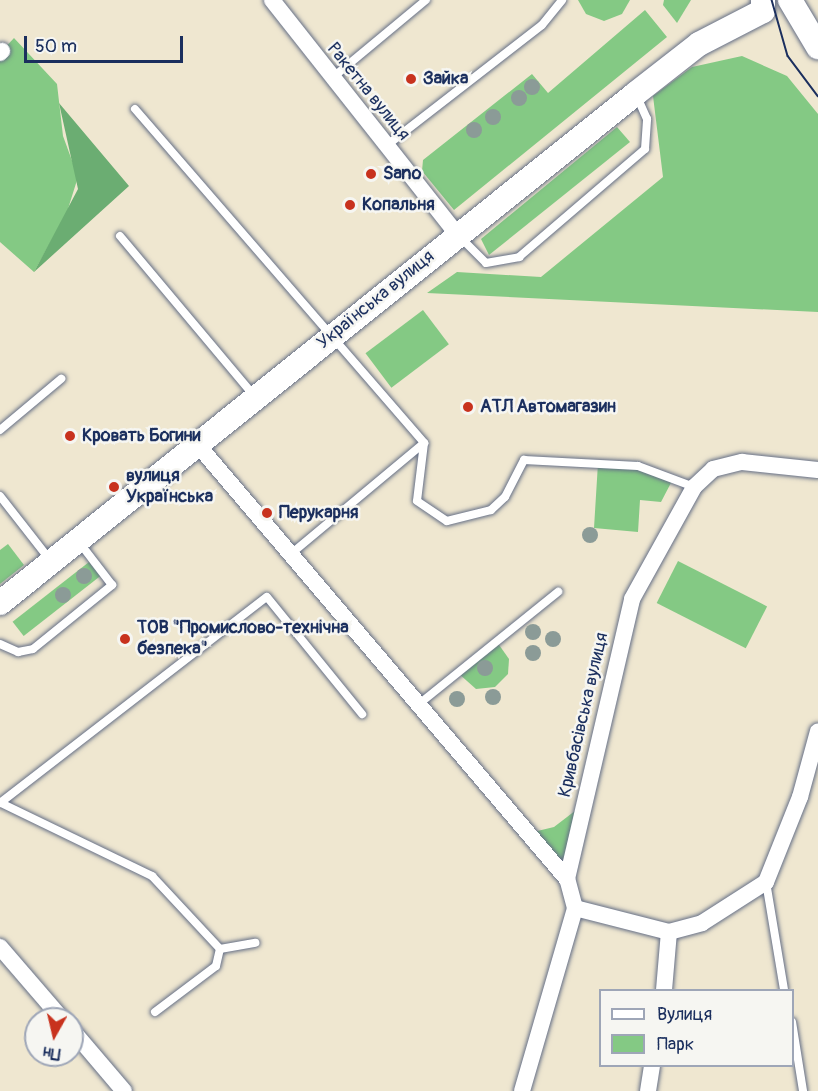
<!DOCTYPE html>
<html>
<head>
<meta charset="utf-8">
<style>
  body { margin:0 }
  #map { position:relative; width:818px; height:1091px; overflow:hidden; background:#efe7d0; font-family:Pangolin,sans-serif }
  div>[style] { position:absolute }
  .green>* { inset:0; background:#84c984; transform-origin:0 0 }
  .forest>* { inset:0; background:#6bad72 }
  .roads { filter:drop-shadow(0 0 2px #656f86) drop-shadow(0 0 2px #656f86) }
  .service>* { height:8px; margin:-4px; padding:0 4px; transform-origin:4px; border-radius:4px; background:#fff }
  .minor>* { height:16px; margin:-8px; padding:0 8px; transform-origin:8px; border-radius:8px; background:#fff }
  .secondary>* { height:24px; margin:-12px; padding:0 12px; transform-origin:12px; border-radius:12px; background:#fff }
  .tram>* { height:1.5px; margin:-0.75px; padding:0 0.75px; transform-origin:0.75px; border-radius:0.75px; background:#1b2f5e }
  .trees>* { width:16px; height:16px; margin:-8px; border-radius:50%; background:#8b9b97 }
  .dots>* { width:16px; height:16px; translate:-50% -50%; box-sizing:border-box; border:3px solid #f6f6f2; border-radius:50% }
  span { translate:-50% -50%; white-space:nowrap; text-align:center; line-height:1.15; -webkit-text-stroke:5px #f6f6f2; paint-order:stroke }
  .poi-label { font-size:18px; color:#1b2f5e; font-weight:700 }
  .left { translate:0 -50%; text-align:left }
  .street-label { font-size:18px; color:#1b2f5e }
  .legend { position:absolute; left:599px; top:989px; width:195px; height:78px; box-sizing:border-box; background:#f6f6f2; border:2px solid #9ea6b7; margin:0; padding:8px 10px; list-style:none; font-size:18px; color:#1b2f5e }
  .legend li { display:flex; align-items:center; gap:12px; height:30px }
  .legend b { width:30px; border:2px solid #9ea6b7 }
  .north { position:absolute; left:24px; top:1007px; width:60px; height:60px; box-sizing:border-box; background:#f6f6f2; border:2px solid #9ea6b7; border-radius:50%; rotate:188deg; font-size:16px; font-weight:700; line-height:24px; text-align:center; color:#1b2f5e }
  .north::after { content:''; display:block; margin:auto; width:21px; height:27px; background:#c8321e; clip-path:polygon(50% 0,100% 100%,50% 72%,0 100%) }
  .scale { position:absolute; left:24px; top:36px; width:159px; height:27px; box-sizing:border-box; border:3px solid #1b2f5e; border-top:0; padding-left:8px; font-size:18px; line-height:21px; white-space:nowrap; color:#1b2f5e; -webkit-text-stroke:4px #f6f6f2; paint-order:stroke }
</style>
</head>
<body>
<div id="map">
  <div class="green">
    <i style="clip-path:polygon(578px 0,630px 0,622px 14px,604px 21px,586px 14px)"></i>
    <i style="clip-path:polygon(664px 0,691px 0,677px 23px,663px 5px)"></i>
    <i style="clip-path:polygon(645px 10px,667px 37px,454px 210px,422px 171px,423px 160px,532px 74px,548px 93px)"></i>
    <i style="clip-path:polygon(14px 38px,57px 84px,63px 136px,78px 177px,67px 212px,34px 272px,0 242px,0 53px)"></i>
    <i style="clip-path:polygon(742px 56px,787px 76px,818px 114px,818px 312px,427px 293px,457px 272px,541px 277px,663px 177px,653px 96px,692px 67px)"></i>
    <i style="clip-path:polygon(617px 127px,630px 142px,489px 255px,481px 239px)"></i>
    <i style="left:423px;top:310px;width:43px;height:72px;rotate:53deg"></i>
    <i style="clip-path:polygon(598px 463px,638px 466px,673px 479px,661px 502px,640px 500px,638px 532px,594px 528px)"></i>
    <i style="clip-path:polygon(8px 544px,24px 565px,0 584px,0 550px)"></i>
    <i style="left:678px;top:561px;width:100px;height:47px;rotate:27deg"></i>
    <i style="left:89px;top:562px;width:18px;height:97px;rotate:52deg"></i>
    <i style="clip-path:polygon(497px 642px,509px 659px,508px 674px,495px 687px,476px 689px,458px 673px)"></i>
    <i style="clip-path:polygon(584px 804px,567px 879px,529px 833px,554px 827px)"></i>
  </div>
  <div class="forest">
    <i style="clip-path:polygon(59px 103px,129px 186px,34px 272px,78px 189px)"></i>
  </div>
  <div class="roads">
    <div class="service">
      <i style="left:332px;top:78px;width:122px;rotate:-39.7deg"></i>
      <i style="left:135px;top:109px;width:442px;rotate:49.1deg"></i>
      <i style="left:424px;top:443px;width:173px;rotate:140.2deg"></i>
      <i style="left:386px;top:146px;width:197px;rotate:-37.8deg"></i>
      <i style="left:542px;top:25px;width:32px;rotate:-51deg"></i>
      <i style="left:120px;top:236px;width:210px;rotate:50deg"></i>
      <i style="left:461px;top:238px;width:35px;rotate:45deg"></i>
      <i style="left:486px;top:263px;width:34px;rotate:-10deg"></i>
      <i style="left:519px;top:257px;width:166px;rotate:-40.6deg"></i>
      <i style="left:645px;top:149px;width:30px;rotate:-86deg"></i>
      <i style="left:647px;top:119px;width:24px;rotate:-114deg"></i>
      <i style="left:0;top:430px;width:80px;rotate:-39.9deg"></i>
      <i style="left:424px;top:443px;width:58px;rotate:96.9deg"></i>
      <i style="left:417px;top:501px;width:36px;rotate:34deg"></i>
      <i style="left:447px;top:521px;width:45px;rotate:-14deg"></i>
      <i style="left:491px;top:510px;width:19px;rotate:-43deg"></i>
      <i style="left:505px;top:497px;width:42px;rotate:-62.8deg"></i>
      <i style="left:524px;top:460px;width:114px;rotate:3deg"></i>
      <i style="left:638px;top:466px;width:60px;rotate:20.6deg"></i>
      <i style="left:0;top:496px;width:81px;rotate:52deg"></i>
      <i style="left:0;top:644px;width:20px;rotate:24deg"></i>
      <i style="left:18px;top:652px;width:15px;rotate:-11deg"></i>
      <i style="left:33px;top:649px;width:102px;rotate:-39deg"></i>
      <i style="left:112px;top:585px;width:54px;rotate:-127.5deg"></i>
      <i style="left:419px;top:704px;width:179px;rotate:-38.9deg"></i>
      <i style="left:0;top:803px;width:337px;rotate:-37.7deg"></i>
      <i style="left:267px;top:597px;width:151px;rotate:50.9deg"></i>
      <i style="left:1px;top:803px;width:168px;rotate:25.8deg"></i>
      <i style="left:152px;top:876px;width:100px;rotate:47deg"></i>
      <i style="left:766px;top:882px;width:109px;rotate:80.5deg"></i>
      <i style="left:220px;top:949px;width:36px;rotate:-10deg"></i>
      <i style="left:155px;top:1012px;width:76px;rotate:-37deg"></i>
      <i style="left:216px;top:966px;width:17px;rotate:-77deg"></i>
      <i style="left:792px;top:1022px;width:70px;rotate:80.9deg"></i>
    </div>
    <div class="minor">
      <i style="left:272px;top:0;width:298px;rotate:51.7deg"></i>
      <i style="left:0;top:53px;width:3px;rotate:-45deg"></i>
      <i style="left:197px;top:444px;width:571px;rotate:49.62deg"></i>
      <i style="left:575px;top:908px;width:97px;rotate:14.3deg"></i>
      <i style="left:0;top:947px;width:95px;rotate:49.3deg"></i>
      <i style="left:664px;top:990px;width:58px;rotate:-85.1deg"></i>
      <i style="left:669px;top:932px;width:34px;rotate:-15deg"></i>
      <i style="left:702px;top:923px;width:76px;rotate:-32.6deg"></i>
      <i style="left:766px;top:882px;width:92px;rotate:-68.2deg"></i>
      <i style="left:800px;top:797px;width:68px;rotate:-74.7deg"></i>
      <i style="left:72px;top:1030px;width:80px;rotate:49.6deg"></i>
      <i style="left:522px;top:1091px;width:191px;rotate:-73.8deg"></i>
      <i style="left:575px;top:908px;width:30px;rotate:-105deg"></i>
      <i style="left:567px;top:879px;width:287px;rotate:-76.9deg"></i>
      <i style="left:632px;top:599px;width:128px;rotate:-61deg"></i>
      <i style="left:694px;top:487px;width:26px;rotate:-43deg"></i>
      <i style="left:713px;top:469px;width:30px;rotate:-14deg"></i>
      <i style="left:742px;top:462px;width:76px;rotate:6deg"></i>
      <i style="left:648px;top:1091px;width:25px;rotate:-81deg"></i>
    </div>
    <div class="secondary">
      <i style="left:790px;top:0;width:55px;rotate:59.2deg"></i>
      <i style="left:0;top:603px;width:814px;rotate:-38.71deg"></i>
      <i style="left:635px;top:94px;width:81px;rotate:-38deg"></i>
      <i style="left:699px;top:44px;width:72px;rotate:-27.3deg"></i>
      <i style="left:763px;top:11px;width:11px;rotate:-90deg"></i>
    </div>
  </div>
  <div class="tram">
    <i style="left:772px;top:0;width:58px;rotate:74.1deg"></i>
    <i style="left:788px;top:56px;width:50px;rotate:53.1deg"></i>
  </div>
  <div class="trees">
    <i style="left:532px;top:87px"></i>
    <i style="left:519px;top:98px"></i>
    <i style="left:493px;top:117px"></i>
    <i style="left:474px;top:130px"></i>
    <i style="left:590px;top:535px"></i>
    <i style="left:84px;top:576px"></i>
    <i style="left:63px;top:595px"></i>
    <i style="left:533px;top:632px"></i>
    <i style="left:553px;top:639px"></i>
    <i style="left:533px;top:653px"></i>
    <i style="left:485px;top:668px"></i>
    <i style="left:493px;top:697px"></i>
    <i style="left:457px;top:699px"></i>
  </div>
  <div class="dots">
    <i style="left:411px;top:79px;background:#c8321e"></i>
    <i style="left:371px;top:174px;background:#c8321e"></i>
    <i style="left:350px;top:205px;background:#c8321e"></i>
    <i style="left:468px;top:407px;background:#c8321e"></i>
    <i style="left:70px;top:436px;background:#c8321e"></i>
    <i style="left:114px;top:487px;background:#c8321e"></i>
    <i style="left:267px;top:513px;background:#c8321e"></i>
    <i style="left:125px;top:639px;background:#c8321e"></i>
  </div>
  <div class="poi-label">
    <span class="left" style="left:423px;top:79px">Зайка</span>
    <span class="left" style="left:383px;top:174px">Sano</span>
    <span class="left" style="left:362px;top:205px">Копальня</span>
    <span class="left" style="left:480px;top:407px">АТЛ Автомагазин</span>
    <span class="left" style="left:82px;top:436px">Кровать Богини</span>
    <span class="left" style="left:126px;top:487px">вулиця<br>Українська</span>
    <span class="left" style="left:279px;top:513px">Перукарня</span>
    <span class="left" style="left:137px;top:639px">ТОВ "Промислово-технічна<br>безпека"</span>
  </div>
  <div class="street-label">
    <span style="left:368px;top:92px;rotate:51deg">Ракетна вулиця</span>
    <span style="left:376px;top:300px;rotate:-39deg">Українська вулиця</span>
    <span style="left:584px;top:715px;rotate:-77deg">Кривбасівська вулиця</span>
  </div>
  <ul class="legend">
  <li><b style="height:8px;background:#fff"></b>Вулиця</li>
  <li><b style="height:16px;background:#84c984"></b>Парк</li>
  </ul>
  <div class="north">Пн</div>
  <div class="scale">50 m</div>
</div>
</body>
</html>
